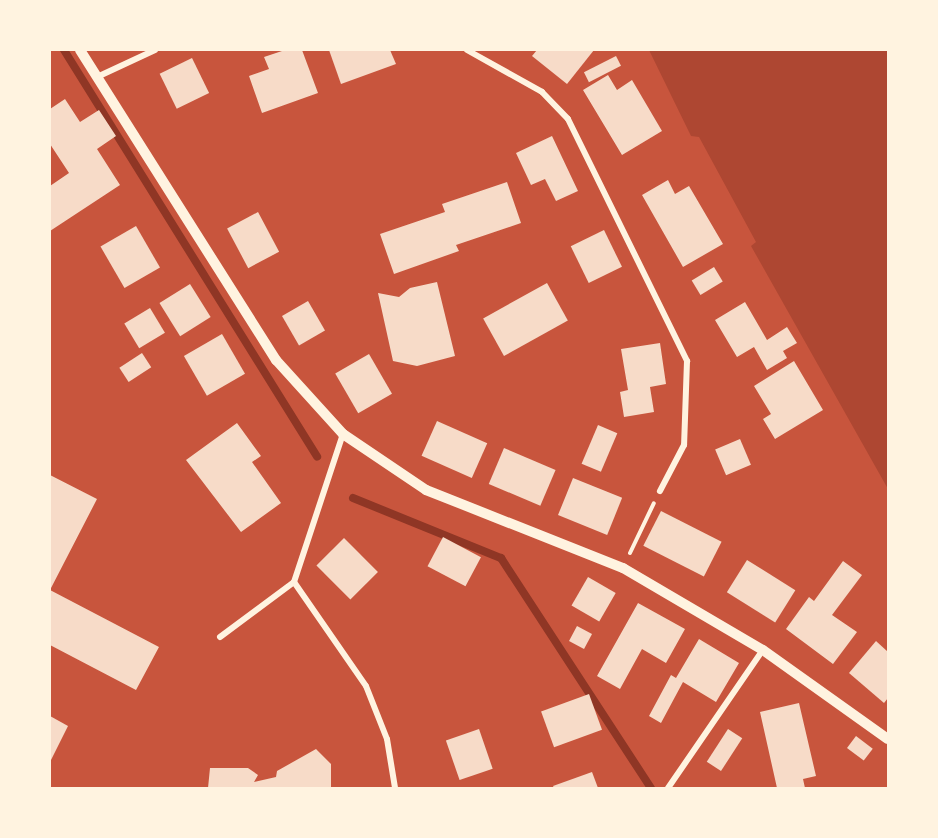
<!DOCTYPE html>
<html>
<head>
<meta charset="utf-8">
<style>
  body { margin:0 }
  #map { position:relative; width:938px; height:838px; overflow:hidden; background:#c8553d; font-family:Raleway,sans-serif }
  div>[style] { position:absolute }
  .green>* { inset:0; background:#ae4732 }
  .stream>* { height:8px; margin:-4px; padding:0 4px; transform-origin:4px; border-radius:4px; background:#8f3625 }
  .building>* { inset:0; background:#f7dbc8; transform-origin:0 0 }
  .path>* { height:4px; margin:-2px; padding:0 2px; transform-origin:2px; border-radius:2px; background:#fff3e0 }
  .minor>* { height:6px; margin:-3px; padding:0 3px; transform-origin:3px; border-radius:3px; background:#fff3e0 }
  .tertiary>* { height:10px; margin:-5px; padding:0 5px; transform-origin:5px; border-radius:5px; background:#fff3e0 }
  span { translate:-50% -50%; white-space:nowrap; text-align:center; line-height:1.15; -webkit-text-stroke:4.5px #fff3e0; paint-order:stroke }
  .frame { position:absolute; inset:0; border:51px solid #fff3e0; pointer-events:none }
</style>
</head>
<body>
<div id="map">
  <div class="green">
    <i style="clip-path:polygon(649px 50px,888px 50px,888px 489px,751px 246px,756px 242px,699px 137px,691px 136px)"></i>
  </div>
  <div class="stream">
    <i style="left:64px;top:50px;width:479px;rotate:58.1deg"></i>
    <i style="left:353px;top:498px;width:160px;rotate:22.1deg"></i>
    <i style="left:501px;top:558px;width:275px;rotate:56.9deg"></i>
  </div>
  <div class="building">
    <i style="clip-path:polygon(285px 50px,302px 50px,318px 93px,262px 113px,249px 76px,269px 69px,264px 57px)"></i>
    <i style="clip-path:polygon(329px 50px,390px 50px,396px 64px,341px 84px)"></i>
    <i style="clip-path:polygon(537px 50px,594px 50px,567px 84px,532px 56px)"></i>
    <i style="left:616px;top:56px;width:11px;height:36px;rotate:63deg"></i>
    <i style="left:192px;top:58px;width:39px;height:36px;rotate:64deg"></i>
    <i style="clip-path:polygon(608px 75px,617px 90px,632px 80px,662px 131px,622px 155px,583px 90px)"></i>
    <i style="clip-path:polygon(65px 99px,80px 122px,99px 110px,116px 136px,97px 149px,120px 185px,50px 231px,50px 186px,69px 173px,50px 144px,50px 109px)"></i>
    <i style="clip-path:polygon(552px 136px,578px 191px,556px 201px,545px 179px,531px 185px,516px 153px)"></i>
    <i style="clip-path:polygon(668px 180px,675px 194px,689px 186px,723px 244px,683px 267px,642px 195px)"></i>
    <i style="clip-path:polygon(507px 182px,521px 223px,456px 245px,459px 251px,394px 274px,380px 234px,445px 212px,442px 204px)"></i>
    <i style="left:258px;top:212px;width:45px;height:35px;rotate:62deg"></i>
    <i style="left:136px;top:226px;width:48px;height:41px;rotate:60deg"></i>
    <i style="left:604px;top:230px;width:41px;height:37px;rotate:64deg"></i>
    <i style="left:714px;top:267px;width:17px;height:26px;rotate:59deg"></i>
    <i style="clip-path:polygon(437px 282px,455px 356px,417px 366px,393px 361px,378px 293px,399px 297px,410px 288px)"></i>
    <i style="left:547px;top:283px;width:43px;height:73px;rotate:61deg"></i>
    <i style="left:190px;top:284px;width:39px;height:36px;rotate:58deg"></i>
    <i style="left:308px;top:301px;width:34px;height:30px;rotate:60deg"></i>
    <i style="clip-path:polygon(745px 302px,767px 340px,787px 327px,797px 343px,783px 351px,787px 358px,767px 370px,754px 347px,737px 357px,715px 320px)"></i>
    <i style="left:150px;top:308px;width:29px;height:30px;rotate:59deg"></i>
    <i style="left:222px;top:334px;width:46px;height:44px;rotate:60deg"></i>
    <i style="clip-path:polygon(660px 343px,666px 384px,650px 387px,654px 412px,624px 417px,620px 392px,628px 390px,621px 349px)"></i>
    <i style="left:142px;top:353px;width:17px;height:27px;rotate:57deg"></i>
    <i style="left:369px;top:354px;width:46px;height:39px;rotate:60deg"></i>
    <i style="clip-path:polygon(794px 361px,823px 410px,775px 439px,763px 419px,771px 414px,754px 386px)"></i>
    <i style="left:437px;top:421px;width:55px;height:38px;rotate:24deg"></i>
    <i style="clip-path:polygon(237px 423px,261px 456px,252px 462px,281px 503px,241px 532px,186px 460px)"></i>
    <i style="left:598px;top:425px;width:21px;height:42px;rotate:23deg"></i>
    <i style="left:740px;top:439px;width:28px;height:27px;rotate:67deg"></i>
    <i style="left:504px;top:448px;width:56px;height:39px;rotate:23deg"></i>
    <i style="clip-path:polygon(50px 475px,97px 499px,50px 590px,159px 647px,136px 690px,50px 645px)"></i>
    <i style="left:573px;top:478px;width:53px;height:40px;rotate:22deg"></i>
    <i style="left:661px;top:511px;width:68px;height:39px;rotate:27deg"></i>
    <i style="left:443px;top:537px;width:43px;height:33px;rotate:28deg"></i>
    <i style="left:344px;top:538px;width:48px;height:39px;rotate:45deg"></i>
    <i style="left:747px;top:560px;width:57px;height:38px;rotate:32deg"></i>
    <i style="clip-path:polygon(843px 561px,862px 575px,832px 615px,857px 632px,833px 664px,786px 629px,809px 597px,814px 601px)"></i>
    <i style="left:588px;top:577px;width:32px;height:33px;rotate:30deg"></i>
    <i style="clip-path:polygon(638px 603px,685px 629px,666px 663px,642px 649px,620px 689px,597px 676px)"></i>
    <i style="left:577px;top:626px;width:17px;height:17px;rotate:28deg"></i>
    <i style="clip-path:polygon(699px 639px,739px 663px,716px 702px,683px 682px,661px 723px,649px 716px,671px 675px,676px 678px)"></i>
    <i style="clip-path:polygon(876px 641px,888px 652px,888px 698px,884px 703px,849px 673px)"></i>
    <i style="left:589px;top:694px;width:38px;height:51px;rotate:70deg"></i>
    <i style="clip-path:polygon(799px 703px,816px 776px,803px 779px,805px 788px,777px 788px,760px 712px)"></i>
    <i style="clip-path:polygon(50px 716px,68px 726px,50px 762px)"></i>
    <i style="left:479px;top:729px;width:42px;height:35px;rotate:71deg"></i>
    <i style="left:728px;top:729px;width:17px;height:39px;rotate:33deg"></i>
    <i style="left:856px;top:736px;width:21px;height:15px;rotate:37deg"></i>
    <i style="clip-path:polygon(316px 749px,331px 764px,331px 788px,208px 788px,210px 768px,248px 768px,258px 775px,254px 782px,276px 777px,277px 771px)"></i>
    <i style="clip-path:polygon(592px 772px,598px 788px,554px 788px,553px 786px)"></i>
  </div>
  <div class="path">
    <i style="left:630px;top:553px;width:55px;rotate:-64.4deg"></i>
  </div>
  <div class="minor">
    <i style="left:467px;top:50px;width:86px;rotate:29.2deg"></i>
    <i style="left:542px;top:92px;width:37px;rotate:46deg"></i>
    <i style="left:568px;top:119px;width:270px;rotate:63.8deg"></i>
    <i style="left:687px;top:361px;width:84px;rotate:92deg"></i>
    <i style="left:684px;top:445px;width:52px;rotate:117.6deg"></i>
    <i style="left:97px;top:77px;width:64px;rotate:-25deg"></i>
    <i style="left:294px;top:582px;width:126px;rotate:55.3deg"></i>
    <i style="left:366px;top:686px;width:57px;rotate:68.4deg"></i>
    <i style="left:387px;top:739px;width:50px;rotate:80.7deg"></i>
    <i style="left:220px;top:637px;width:92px;rotate:-36.6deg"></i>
    <i style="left:294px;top:582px;width:156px;rotate:-71.7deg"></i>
    <i style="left:668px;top:788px;width:168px;rotate:-55.5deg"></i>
  </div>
  <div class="tertiary">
    <i style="left:80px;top:50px;width:367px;rotate:57.7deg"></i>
    <i style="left:276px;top:360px;width:100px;rotate:47.8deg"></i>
    <i style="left:343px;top:434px;width:100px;rotate:34deg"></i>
    <i style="left:426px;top:490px;width:212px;rotate:21.6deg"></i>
    <i style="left:623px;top:568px;width:162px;rotate:30.4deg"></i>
    <i style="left:763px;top:650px;width:153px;rotate:35.5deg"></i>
  </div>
  <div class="frame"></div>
</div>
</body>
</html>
